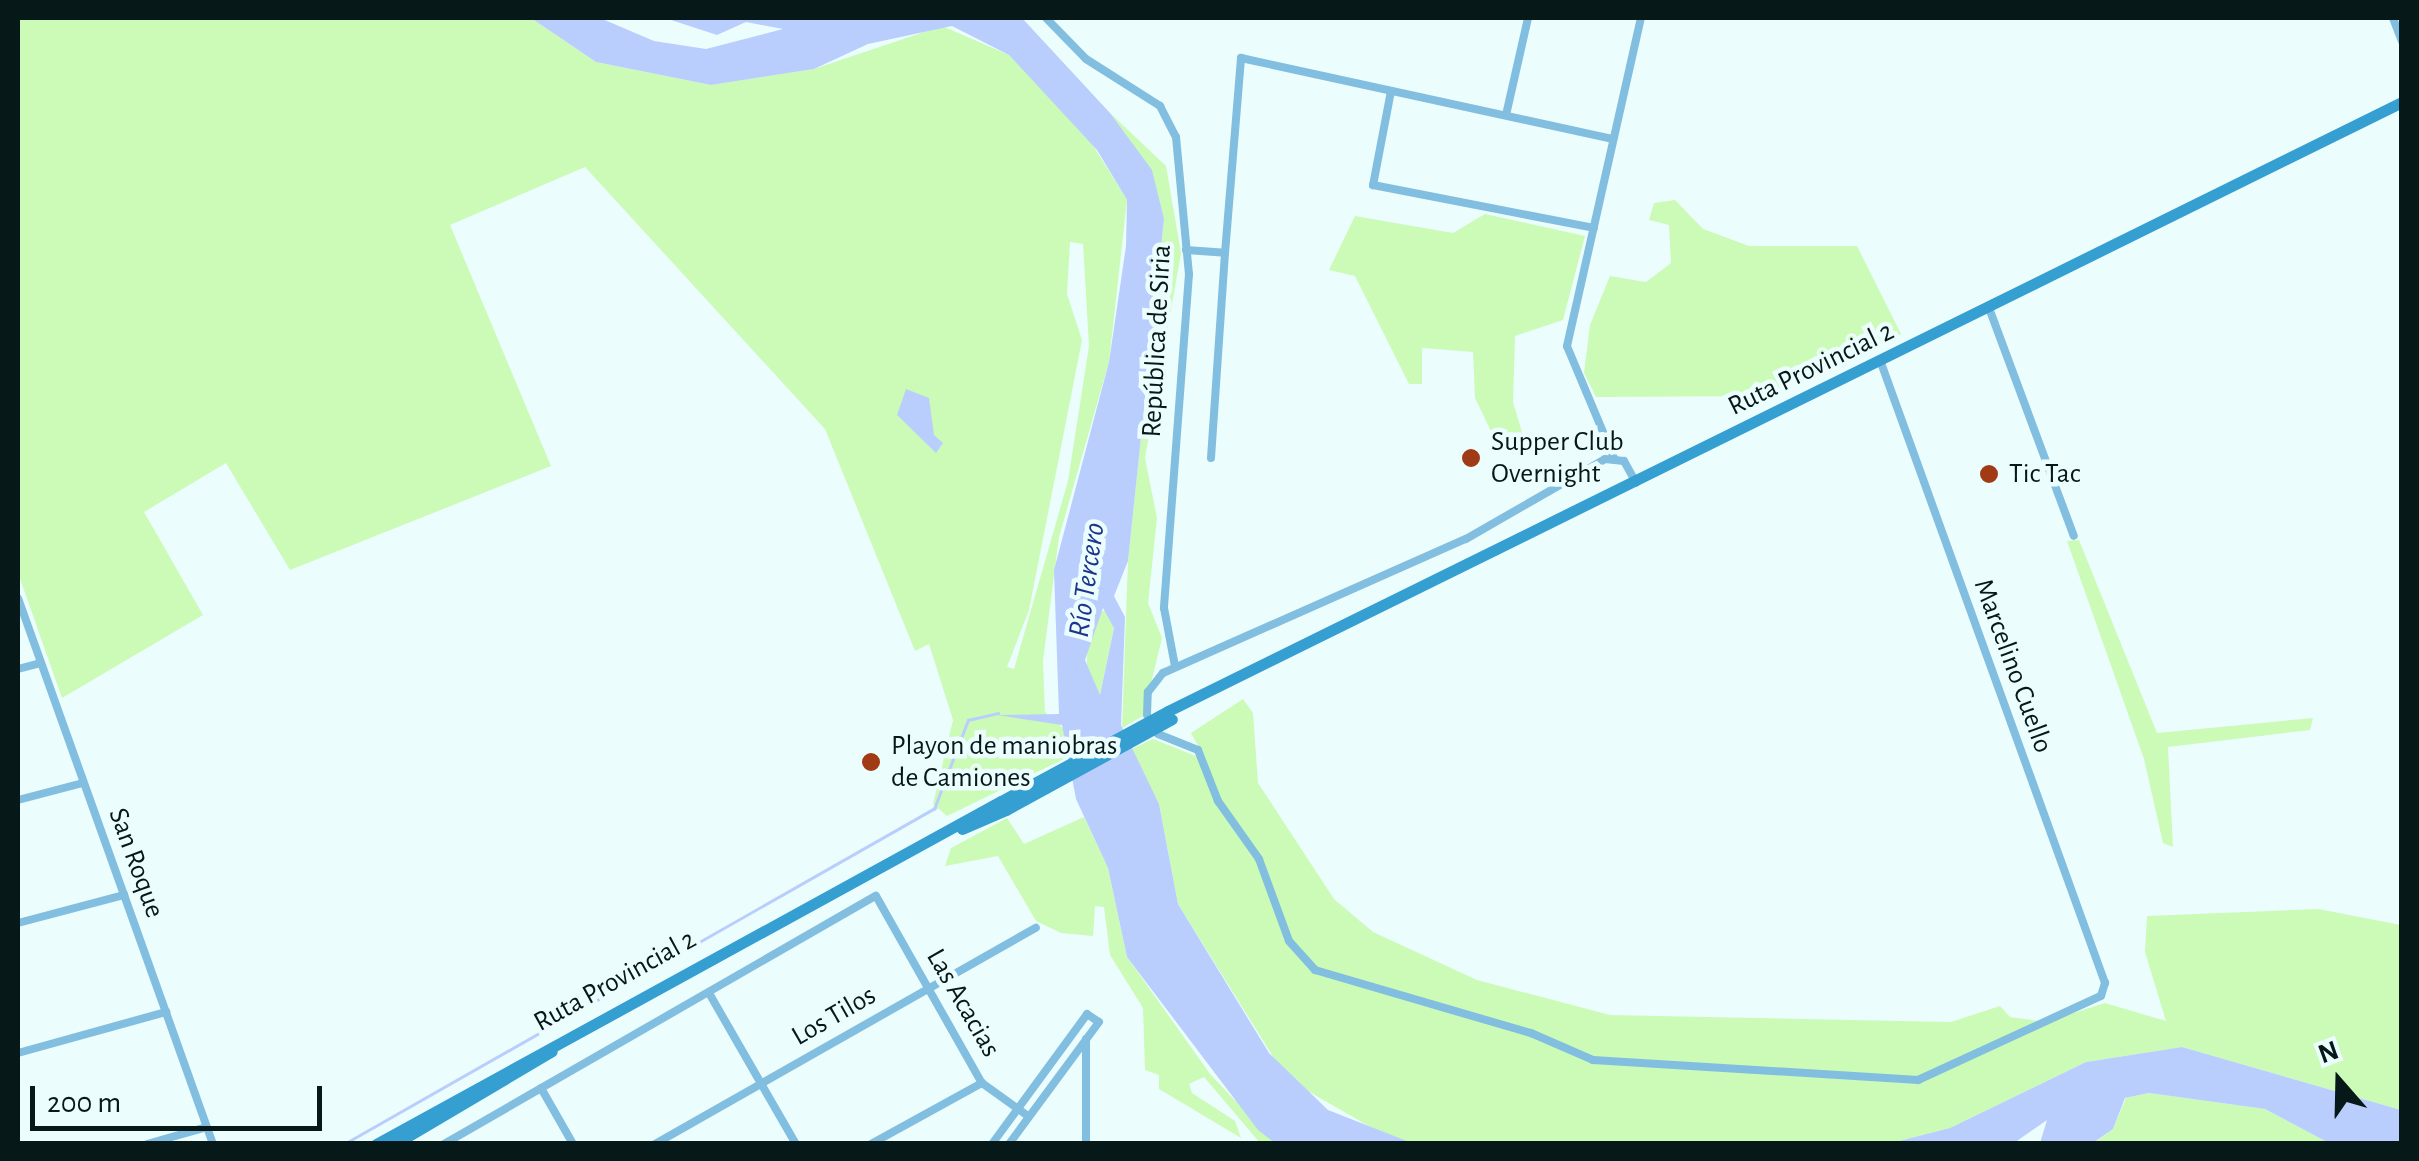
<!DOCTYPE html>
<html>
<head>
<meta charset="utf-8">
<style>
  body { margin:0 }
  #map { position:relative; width:2419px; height:1161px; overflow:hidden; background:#ecfdfe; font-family:"Alegreya Sans",sans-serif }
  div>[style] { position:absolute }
  .green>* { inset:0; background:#cbfbb6 }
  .water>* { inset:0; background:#bacefd }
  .stream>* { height:2.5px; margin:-1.25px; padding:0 1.25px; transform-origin:1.25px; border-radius:1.25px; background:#bacefd }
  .street>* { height:8px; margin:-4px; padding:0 4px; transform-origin:4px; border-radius:4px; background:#82bee0 }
  .secondary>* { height:11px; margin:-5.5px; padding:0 5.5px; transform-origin:5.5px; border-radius:5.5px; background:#369fd2 }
  .secondary-bridge>* { height:11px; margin:-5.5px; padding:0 5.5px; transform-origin:5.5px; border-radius:5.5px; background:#369fd2 }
  .dots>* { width:28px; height:28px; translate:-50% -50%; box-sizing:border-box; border:5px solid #ecfdfe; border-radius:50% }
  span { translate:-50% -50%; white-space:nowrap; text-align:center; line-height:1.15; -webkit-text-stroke:9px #ecfdfe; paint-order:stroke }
  .street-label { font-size:28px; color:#071819 }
  .poi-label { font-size:28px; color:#071819 }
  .left { translate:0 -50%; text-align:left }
  .water-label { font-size:30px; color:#1c358b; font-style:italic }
  .frame { position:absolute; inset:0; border:20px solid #071819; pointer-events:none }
  .north { position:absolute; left:2289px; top:1031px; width:100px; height:100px; -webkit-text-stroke:8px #ecfdfe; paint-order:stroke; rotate:340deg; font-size:28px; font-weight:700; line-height:40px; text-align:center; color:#071819 }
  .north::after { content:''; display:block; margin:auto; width:35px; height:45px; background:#071819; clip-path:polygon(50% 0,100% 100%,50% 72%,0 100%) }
  .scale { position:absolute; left:30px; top:1086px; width:292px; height:45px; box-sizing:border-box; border:5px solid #071819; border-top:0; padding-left:12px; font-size:30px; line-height:35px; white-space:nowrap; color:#071819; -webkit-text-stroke:8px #ecfdfe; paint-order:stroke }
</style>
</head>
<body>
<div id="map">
  <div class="green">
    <i style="clip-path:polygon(evenodd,18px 18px,531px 18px,596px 62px,711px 85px,814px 69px,942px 26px,1009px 55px,1089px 139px,1127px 200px,1109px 362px,1059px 537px,1043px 661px,1045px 712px,1065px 730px,1066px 758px,947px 816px,933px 804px,953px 720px,929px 644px,915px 651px,825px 429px,585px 167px,450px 225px,551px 466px,290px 570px,226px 463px,144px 512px,203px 615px,62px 698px,18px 573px,18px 18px,1070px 242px,1083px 244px,1089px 346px,1068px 481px,1014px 669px,1007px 667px,1029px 610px,1082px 340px,1067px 294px,1070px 242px)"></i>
    <i style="clip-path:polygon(1110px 113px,1166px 166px,1181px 253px,1145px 458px,1157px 518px,1148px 603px,1162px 638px,1143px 716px,1122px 728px,1128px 561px,1164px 219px)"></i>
    <i style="clip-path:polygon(1675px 200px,1703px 229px,1749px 246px,1857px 246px,1901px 334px,1767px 396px,1596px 397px,1584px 373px,1590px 325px,1610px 276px,1646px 282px,1671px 263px,1669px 225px,1649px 220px,1654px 203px)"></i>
    <i style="clip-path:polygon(1485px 214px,1585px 236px,1563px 320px,1515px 336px,1513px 402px,1525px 442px,1501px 452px,1475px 398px,1473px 352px,1422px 348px,1422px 384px,1409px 384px,1355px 276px,1329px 270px,1355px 216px,1453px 233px)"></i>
    <i style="clip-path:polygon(2079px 540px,2157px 733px,2313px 718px,2310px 730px,2168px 747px,2173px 847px,2163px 843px,2144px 759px,2067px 541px)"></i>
    <i style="clip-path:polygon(1110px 608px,1114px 627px,1100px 695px,1087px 672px,1087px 640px,1096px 614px)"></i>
    <i style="clip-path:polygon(1243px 699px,1253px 713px,1258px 783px,1334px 899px,1373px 932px,1477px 980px,1610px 1015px,1951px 1022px,2000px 1006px,2010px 1017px,2046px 1022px,2105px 1003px,2166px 1021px,2145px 952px,2147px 916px,2318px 909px,2401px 925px,2401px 1110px,2182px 1047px,2086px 1062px,1950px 1128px,1891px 1143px,1412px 1143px,1386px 1136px,1287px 1079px,1178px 904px,1159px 804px,1130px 750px,1153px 739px,1206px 760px,1191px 733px)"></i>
    <i style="clip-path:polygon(1084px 817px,1108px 868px,1127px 957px,1210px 1074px,1275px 1143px,1260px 1143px,1204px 1077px,1189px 1084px,1192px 1093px,1235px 1121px,1241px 1138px,1159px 1089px,1159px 1075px,1145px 1070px,1143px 1008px,1110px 955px,1104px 907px,1095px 906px,1093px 936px,1061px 933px,1036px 921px,998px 856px,945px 866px,951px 848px,1007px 818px,1024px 844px)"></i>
    <i style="clip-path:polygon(2149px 1093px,2265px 1109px,2329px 1143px,2093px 1144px,2113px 1129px,2126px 1098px)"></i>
  </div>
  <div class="water">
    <i style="clip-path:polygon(evenodd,531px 18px,600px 18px,654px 41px,706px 49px,783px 29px,746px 22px,717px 35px,665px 18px,1022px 18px,1110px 113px,1152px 170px,1164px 219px,1128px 561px,1114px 596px,1125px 617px,1121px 725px,1159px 804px,1178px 904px,1269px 1053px,1328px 1110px,1412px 1143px,1275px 1143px,1258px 1130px,1127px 957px,1108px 868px,1076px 799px,1062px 725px,997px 715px,1059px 714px,1054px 570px,1109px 362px,1126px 246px,1127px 200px,1097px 150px,1009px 55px,952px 26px,868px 44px,814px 69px,711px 85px,596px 62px,531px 18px,1103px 608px,1114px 628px,1100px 695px,1085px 660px,1103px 608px)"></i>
    <i style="clip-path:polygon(906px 389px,929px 398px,934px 435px,943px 443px,936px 453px,897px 415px)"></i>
    <i style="clip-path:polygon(2182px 1047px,2401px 1110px,2401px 1143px,2329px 1143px,2265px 1109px,2149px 1093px,2125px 1098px,2113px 1129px,2093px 1143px,2040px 1143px,2047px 1120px,2014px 1143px,1891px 1143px,1950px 1128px,2086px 1062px)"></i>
  </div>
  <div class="stream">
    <i style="left:934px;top:809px;width:95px;rotate:-69.1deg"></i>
    <i style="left:968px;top:720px;width:31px;rotate:-13deg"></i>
    <i style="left:344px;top:1144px;width:680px;rotate:-29.62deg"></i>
  </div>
  <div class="street">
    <i style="left:1046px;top:18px;width:57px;rotate:45.7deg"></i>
    <i style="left:1086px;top:59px;width:88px;rotate:32.4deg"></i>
    <i style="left:1160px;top:106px;width:35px;rotate:63deg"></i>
    <i style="left:1176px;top:137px;width:138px;rotate:84.6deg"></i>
    <i style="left:1189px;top:274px;width:335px;rotate:94.3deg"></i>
    <i style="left:1164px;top:608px;width:59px;rotate:79.3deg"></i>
    <i style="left:2393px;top:18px;width:25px;rotate:69deg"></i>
    <i style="left:1391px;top:91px;width:96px;rotate:100.8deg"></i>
    <i style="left:1373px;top:185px;width:225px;rotate:11deg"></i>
    <i style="left:1506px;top:115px;width:99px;rotate:-77.2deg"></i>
    <i style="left:1186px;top:250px;width:39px;rotate:4deg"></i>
    <i style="left:1225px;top:253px;width:196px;rotate:-85.3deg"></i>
    <i style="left:1241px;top:58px;width:381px;rotate:12.3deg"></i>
    <i style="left:1989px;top:308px;width:243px;rotate:69.6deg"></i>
    <i style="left:1211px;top:458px;width:205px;rotate:-86.1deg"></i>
    <i style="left:1614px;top:458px;width:121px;rotate:-112.8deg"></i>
    <i style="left:1567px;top:346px;width:336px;rotate:-77.3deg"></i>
    <i style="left:18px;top:598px;width:580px;rotate:70.35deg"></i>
    <i style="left:18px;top:669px;width:23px;rotate:-15deg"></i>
    <i style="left:1147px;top:715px;width:23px;rotate:-88deg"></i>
    <i style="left:1148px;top:692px;width:24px;rotate:-52deg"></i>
    <i style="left:1163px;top:673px;width:331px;rotate:-23.9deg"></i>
    <i style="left:1466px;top:539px;width:160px;rotate:-29.9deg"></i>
    <i style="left:1605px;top:459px;width:19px;rotate:6deg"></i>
    <i style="left:1624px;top:461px;width:25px;rotate:61deg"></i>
    <i style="left:1158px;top:734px;width:43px;rotate:21.8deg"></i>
    <i style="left:1198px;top:750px;width:55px;rotate:68.6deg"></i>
    <i style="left:1218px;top:801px;width:71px;rotate:54.7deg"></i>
    <i style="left:1259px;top:859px;width:87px;rotate:69.9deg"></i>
    <i style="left:1289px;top:941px;width:39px;rotate:48deg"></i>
    <i style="left:1315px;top:970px;width:225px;rotate:16.3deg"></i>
    <i style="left:1531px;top:1033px;width:68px;rotate:23.5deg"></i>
    <i style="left:1593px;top:1060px;width:326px;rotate:3.5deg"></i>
    <i style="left:1918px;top:1080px;width:201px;rotate:-24.7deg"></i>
    <i style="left:2101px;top:996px;width:14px;rotate:-73deg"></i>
    <i style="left:2105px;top:983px;width:659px;rotate:-109.86deg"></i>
    <i style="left:18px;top:800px;width:67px;rotate:-14.7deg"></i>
    <i style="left:18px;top:923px;width:110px;rotate:-14.8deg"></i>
    <i style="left:709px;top:993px;width:174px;rotate:60.1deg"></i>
    <i style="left:1086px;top:1039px;width:105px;rotate:90deg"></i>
    <i style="left:18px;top:1053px;width:154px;rotate:-15.5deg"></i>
    <i style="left:541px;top:1088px;width:64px;rotate:60.3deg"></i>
    <i style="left:147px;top:1144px;width:62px;rotate:-15.8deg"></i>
    <i style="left:444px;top:1144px;width:498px;rotate:-29.9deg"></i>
    <i style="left:876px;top:896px;width:215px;rotate:60.5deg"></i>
    <i style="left:982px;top:1083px;width:57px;rotate:35.7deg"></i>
    <i style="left:655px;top:1144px;width:438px;rotate:-29.6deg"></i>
    <i style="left:871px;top:1144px;width:127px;rotate:-28.8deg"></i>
    <i style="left:992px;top:1144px;width:161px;rotate:-53.8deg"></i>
    <i style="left:1087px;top:1014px;width:14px;rotate:34deg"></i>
    <i style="left:1099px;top:1022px;width:152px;rotate:126.4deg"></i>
  </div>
  <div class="secondary">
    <i style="left:1168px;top:711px;width:1376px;rotate:-26.27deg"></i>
    <i style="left:962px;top:829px;width:48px;rotate:-23.4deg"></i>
    <i style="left:376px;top:1144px;width:713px;rotate:-28.76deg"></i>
    <i style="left:395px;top:1144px;width:182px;rotate:-30.6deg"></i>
  </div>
  <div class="secondary-bridge">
    <i style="left:1001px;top:801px;width:190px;rotate:-28.3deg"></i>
    <i style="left:1006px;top:810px;width:189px;rotate:-28.7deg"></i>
  </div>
  <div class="dots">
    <i style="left:1471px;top:458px;background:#a13b15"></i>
    <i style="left:1989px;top:474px;background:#a13b15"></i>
    <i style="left:871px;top:762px;background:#a13b15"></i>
  </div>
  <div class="street-label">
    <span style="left:1157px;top:341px;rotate:-87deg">República de Siria</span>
    <span style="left:1811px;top:369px;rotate:-26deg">Ruta Provincial 2</span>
    <span style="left:2013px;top:666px;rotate:70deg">Marcelino Cuello</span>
    <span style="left:136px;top:863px;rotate:70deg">San Roque</span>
    <span style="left:615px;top:981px;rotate:-29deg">Ruta Provincial 2</span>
    <span style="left:963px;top:1003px;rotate:60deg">Las Acacias</span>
    <span style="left:834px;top:1016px;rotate:-30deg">Los Tilos</span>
  </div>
  <div class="poi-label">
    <span class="left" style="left:1491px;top:458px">Supper Club<br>Overnight</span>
    <span class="left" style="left:2009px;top:474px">Tic Tac</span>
    <span class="left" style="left:891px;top:762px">Playon de maniobras<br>de Camiones</span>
  </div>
  <div class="water-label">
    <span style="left:1087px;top:580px;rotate:-82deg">Río Tercero</span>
  </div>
  <div class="frame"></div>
  <div class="north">N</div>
  <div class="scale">200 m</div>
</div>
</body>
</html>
